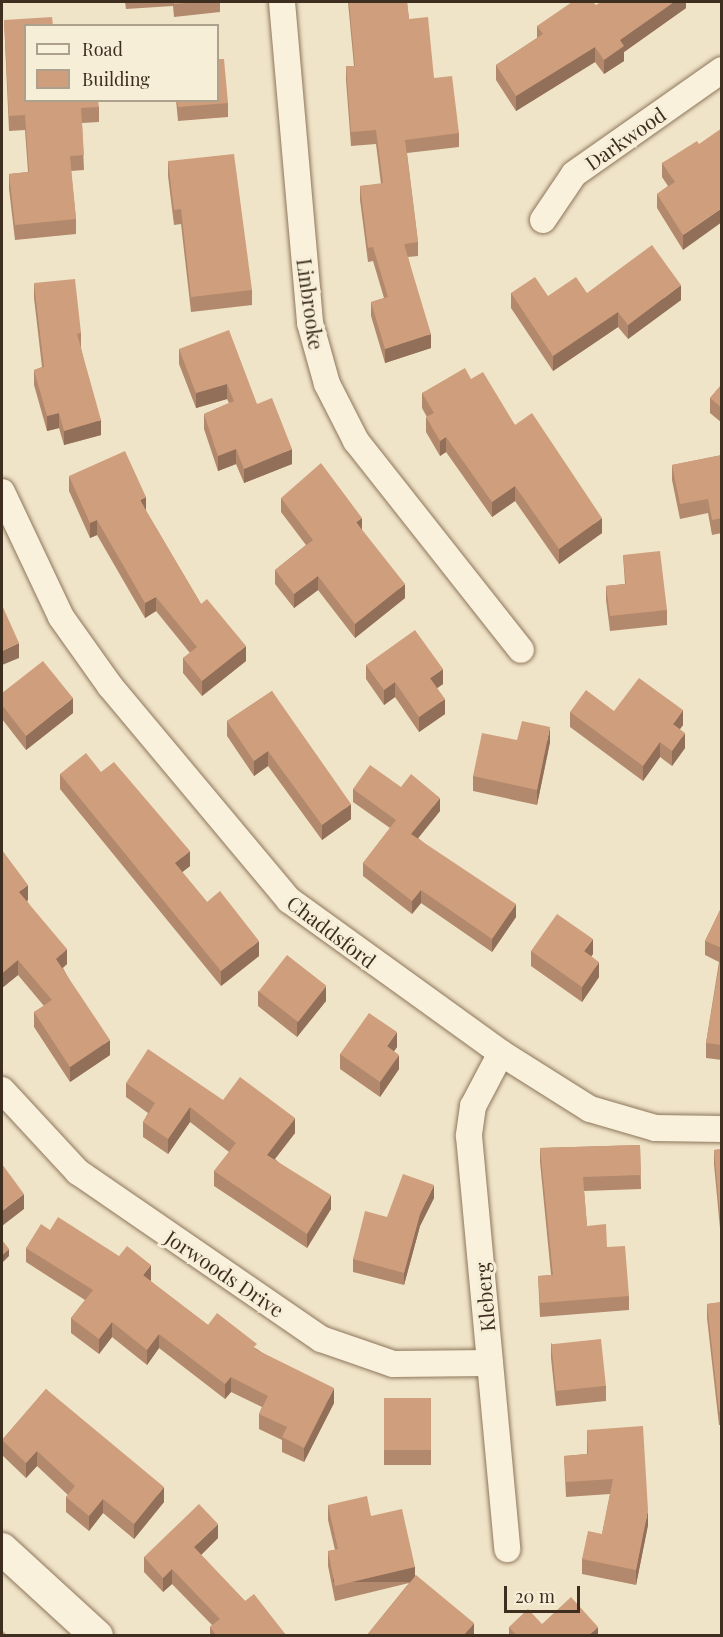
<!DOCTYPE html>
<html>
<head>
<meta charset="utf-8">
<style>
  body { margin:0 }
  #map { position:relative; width:723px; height:1637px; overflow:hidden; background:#f0e4c8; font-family:"Playfair Display",serif }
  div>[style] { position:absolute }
  .roads { filter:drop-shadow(0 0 2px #8d765c) drop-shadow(0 0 2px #8d765c) }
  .minor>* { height:26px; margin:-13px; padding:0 13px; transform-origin:13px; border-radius:13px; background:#faf1dc }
  .tertiary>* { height:32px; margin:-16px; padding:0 16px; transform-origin:16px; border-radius:16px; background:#faf1dc }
  .wall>* { inset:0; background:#b2896c; transform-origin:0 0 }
  .shaded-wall>* { inset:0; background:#916f58; transform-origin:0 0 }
  .building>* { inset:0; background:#cf9f7d; transform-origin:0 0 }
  span { translate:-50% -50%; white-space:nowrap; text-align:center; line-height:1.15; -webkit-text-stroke:6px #f7eed8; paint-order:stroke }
  .street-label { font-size:20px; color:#3d2e20 }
  .frame { position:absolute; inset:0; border:3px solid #3d2e20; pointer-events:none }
  .legend { position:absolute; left:24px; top:24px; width:195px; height:78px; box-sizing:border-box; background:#f7eed8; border:2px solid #ada18e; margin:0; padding:8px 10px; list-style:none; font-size:18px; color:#3d2e20 }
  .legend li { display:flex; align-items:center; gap:12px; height:30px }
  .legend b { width:30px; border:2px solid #ada18e }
  .scale { position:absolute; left:504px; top:1586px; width:76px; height:27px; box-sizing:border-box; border:3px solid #3d2e20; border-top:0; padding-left:8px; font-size:18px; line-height:21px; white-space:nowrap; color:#3d2e20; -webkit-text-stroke:4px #f7eed8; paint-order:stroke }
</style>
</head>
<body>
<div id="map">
  <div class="roads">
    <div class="minor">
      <i style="left:282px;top:2px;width:322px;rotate:85deg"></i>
      <i style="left:310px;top:323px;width:63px;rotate:74.4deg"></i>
      <i style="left:327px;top:384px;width:64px;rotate:63deg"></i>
      <i style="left:356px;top:441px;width:266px;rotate:51.7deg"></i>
      <i style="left:543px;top:220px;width:55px;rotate:-56deg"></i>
      <i style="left:574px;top:174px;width:181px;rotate:-35.1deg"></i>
      <i style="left:2px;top:492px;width:138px;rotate:64.7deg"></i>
      <i style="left:61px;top:617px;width:85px;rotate:54.6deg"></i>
      <i style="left:110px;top:686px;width:279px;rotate:50.1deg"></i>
      <i style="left:289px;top:900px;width:261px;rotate:35.8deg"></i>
      <i style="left:501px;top:1053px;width:105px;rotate:32.2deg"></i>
      <i style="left:590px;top:1109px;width:68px;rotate:16.3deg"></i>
      <i style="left:655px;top:1128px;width:67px;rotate:0.9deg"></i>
      <i style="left:501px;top:1053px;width:60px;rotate:117.8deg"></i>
      <i style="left:473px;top:1106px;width:30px;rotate:98deg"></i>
      <i style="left:469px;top:1136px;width:415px;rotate:84.7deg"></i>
      <i style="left:2px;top:1090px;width:112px;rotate:47.2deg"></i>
      <i style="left:78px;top:1172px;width:295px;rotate:34.5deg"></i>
      <i style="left:321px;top:1339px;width:76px;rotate:19.1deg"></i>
      <i style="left:393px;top:1364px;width:97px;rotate:-0.6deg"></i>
    </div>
    <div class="tertiary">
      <i style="left:2px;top:1549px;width:129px;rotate:42.5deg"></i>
    </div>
  </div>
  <div class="wall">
    <i style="clip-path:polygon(125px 2px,220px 2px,220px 12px,174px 17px,173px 6px,126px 9px)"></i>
    <i style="clip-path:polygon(348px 2px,407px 2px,409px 19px,434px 78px,459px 133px,459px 147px,407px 153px,418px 242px,418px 256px,408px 257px,431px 348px,385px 363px,371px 316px,371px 302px,384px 298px,373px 261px,368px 262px,360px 200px,360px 186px,381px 184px,376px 144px,351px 146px,346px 80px,346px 66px,354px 66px)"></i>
    <i style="clip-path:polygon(686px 2px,686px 8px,624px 52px,624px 61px,604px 74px,595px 62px,516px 111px,496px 80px,496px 65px,537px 38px,537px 26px,596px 5px)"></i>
    <i style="clip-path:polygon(4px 20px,26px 26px,99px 107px,99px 122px,82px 123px,84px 170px,71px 171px,76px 219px,76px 234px,15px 240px,9px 189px,9px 174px,28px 172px,25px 130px,9px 131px)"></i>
    <i style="clip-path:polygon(176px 100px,218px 100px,228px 103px,228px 117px,178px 121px)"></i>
    <i style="clip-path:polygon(699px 144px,683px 250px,657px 208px,657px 194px,668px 186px,662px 177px,662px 163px)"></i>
    <i style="clip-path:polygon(168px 161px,252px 290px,252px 305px,191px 312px,181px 224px,174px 225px,168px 176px)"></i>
    <i style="clip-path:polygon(34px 283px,81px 333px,81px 348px,101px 435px,64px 445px,59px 428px,47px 431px,34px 385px,34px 370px,42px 367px,34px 298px)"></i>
    <i style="clip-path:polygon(511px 293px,548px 296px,587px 293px,681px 300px,628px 339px,618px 327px,553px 371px,511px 308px)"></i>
    <i style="clip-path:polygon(179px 349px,257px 404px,292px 464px,244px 483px,236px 464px,218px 471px,204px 429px,204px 414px,229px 403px,227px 399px,196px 408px,179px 364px)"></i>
    <i style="clip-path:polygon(471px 379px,515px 425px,602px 533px,559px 564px,515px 501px,492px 517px,446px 452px,440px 456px,426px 432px,426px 417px,427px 417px,422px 408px,422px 393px)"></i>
    <i style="clip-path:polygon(722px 384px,722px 423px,710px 413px,710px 398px)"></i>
    <i style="clip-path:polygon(722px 455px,722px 533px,712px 535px,708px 513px,680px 519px,672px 480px,672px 465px)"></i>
    <i style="clip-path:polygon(69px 476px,146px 511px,201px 604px,246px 661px,202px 696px,183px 673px,183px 658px,190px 653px,156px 611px,145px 618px,97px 535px,90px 538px,69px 491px)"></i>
    <i style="clip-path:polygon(281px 498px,362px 530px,405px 598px,355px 638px,318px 590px,294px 608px,275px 584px,275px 570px,306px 545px,281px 512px)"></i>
    <i style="clip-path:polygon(623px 555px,667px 610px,667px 625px,610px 631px,606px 600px,606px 586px,625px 584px)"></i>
    <i style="clip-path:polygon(366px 665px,443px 684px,437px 688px,445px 714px,419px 732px,395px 697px,384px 705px,366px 679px)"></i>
    <i style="clip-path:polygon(272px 691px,351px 819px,322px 840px,268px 766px,254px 776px,227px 736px,227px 721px)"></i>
    <i style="clip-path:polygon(2px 693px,73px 713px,26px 750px,2px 719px)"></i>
    <i style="clip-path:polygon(614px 711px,683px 725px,680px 729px,685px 748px,672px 766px,660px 757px,643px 781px,570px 727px,570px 712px)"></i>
    <i style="clip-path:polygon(517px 740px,550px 742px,537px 805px,473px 791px,473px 776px)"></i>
    <i style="clip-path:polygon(101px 772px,190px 866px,182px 872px,207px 902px,259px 956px,221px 986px,60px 789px,60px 774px)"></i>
    <i style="clip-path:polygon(401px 787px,440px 811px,418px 838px,516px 917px,492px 952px,421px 903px,412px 914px,363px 876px,363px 863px,390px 828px,353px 802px,353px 789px)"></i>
    <i style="clip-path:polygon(2px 850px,28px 900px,27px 901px,67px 964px,63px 968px,110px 1055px,70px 1082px,34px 1027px,34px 1012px,44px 1006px,18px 975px,2px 988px)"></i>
    <i style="clip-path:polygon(722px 906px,722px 1060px,706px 1058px,706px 1043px,719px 962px,705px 955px,705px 941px)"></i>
    <i style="clip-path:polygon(531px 951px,593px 954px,591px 956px,599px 977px,582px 1002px,531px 966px)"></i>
    <i style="clip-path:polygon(258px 991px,326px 1001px,297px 1037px,258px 1006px)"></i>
    <i style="clip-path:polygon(397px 1047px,394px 1051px,399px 1069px,380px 1097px,340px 1069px,340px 1054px)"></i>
    <i style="clip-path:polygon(126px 1083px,223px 1100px,295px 1133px,275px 1159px,331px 1209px,307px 1248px,214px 1186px,214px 1171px,229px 1152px,190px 1122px,168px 1154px,143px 1137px,143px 1122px,148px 1113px,126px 1097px)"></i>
    <i style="clip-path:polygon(640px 1145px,641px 1189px,584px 1191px,587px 1226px,607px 1247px,629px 1296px,629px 1310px,540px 1317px,538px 1276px,551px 1275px,540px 1162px,540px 1148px)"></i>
    <i style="clip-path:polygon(722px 1149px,722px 1250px,714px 1164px,714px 1150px)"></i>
    <i style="clip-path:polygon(434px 1198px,420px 1226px,404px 1285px,353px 1272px,353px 1259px,387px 1217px)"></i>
    <i style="clip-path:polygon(50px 1230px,151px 1280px,150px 1281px,208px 1325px,257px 1349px,334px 1403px,304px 1462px,282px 1452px,282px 1440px,259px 1429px,259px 1414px,262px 1407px,231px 1392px,225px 1399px,159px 1348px,147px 1365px,112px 1337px,99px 1354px,71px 1333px,71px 1318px,85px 1300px,26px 1262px,26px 1248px)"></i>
    <i style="clip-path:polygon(722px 1302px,722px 1425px,719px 1425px,707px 1318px,707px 1304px)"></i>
    <i style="clip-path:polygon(551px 1343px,606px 1386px,606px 1401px,556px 1406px,551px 1358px)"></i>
    <i style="clip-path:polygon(46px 1389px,164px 1502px,134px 1539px,103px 1513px,89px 1531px,66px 1512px,66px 1497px,68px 1495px,37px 1466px,26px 1478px,2px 1455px,2px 1440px)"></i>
    <i style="left:384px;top:1398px;width:47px;height:67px"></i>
    <i style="clip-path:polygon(587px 1430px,648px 1525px,636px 1585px,582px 1574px,582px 1559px,602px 1534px,610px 1494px,566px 1497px,564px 1456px,587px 1454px)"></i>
    <i style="clip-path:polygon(328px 1505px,371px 1516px,415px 1575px,474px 1635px,367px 1635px,409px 1583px,335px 1601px,328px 1566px,328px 1551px,335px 1550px,328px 1520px)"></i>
    <i style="clip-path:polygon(218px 1538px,201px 1555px,245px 1601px,286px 1635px,210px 1635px,210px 1627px,212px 1625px,172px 1584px,163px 1592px,144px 1572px,144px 1557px)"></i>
    <i style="clip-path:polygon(542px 1624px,598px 1635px,509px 1635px,509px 1627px)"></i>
  </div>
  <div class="shaded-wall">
    <i style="clip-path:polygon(674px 2px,686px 2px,686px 8px,624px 52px,624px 61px,604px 74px,604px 60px,620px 40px)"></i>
    <i style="clip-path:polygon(595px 47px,595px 62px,516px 111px,516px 96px)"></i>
    <i style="clip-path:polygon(722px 208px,722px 222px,683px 250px,683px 235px)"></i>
    <i style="clip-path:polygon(681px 285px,681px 300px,628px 339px,628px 325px)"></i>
    <i style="clip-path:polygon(618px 312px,618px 327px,553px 371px,553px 356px)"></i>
    <i style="clip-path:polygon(431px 334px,431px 348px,385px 363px,385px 349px)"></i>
    <i style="clip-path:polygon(227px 384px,227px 399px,196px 408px,196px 393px)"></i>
    <i style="clip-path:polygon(59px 413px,59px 428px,47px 431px,47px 416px)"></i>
    <i style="clip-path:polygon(101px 420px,101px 435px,64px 445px,64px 431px)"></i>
    <i style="clip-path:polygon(446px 437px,446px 452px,440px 456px,440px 441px)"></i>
    <i style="clip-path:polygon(236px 449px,236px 464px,218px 471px,218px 456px)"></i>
    <i style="clip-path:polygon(292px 449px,292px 464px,244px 483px,244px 469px)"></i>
    <i style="clip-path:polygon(515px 486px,515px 501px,492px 517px,492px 502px)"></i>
    <i style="clip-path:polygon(146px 497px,146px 512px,140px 500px)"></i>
    <i style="clip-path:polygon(362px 518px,362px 532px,356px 522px)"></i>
    <i style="clip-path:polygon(602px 518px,602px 533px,559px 564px,559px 549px)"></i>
    <i style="clip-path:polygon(97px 520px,97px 535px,90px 538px,90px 523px)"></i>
    <i style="clip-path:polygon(318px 576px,318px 590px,294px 608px,294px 594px)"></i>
    <i style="clip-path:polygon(405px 584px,405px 598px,355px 638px,355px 624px)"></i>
    <i style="clip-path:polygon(156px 597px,156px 611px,145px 618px,145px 603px)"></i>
    <i style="clip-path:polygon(19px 643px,19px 658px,2px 665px,2px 651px)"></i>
    <i style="clip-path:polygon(246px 646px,246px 661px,202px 696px,202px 681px)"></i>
    <i style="clip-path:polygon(443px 669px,443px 684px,430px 693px,430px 678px)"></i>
    <i style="clip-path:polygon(395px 682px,395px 697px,384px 705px,384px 690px)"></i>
    <i style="clip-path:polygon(73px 698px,73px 713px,26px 750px,26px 736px)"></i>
    <i style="clip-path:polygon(445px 699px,445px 714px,419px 732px,419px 717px)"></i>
    <i style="clip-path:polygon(683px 710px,683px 725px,673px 738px,673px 724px)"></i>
    <i style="clip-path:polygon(550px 727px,550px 742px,537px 805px,537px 790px)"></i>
    <i style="clip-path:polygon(685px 733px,685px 748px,672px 766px,672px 751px)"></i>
    <i style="clip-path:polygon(660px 742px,660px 757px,643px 781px,643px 766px)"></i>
    <i style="clip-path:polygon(268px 751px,268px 766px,254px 776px,254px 761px)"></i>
    <i style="clip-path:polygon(440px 798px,440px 811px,411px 847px,411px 834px)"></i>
    <i style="clip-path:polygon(351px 804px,351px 819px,322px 840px,322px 825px)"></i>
    <i style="clip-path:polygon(190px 851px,190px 866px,175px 878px,175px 863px)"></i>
    <i style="clip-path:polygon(28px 885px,28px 900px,19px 907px,19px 892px)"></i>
    <i style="clip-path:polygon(421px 890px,421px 903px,412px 914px,412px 901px)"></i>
    <i style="clip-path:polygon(516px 904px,516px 917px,492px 952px,492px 939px)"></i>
    <i style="clip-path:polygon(593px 939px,593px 954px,584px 966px,584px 951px)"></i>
    <i style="clip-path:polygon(259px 941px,259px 956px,221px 986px,221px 971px)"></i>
    <i style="clip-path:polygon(67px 949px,67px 964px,56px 973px,56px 959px)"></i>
    <i style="clip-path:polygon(18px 960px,18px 975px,2px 988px,2px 974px)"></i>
    <i style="clip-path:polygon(599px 962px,599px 977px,582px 1002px,582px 987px)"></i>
    <i style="clip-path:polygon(326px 986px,326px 1001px,297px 1037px,297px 1022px)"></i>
    <i style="clip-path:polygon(397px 1032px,397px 1047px,387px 1061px,387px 1046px)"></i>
    <i style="clip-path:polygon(110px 1040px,110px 1055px,70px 1082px,70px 1067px)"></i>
    <i style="clip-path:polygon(399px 1055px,399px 1069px,380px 1097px,380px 1082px)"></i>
    <i style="clip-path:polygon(190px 1107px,190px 1122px,168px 1154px,168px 1139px)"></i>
    <i style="clip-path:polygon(295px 1118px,295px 1133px,267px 1169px,267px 1155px)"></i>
    <i style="clip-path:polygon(434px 1185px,434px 1198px,420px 1226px,404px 1285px,404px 1273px,420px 1214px)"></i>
    <i style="clip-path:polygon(24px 1194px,24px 1209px,2px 1226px,2px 1211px)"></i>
    <i style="clip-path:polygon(331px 1195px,331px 1209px,307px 1248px,307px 1234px)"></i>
    <i style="clip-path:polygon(9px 1249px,9px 1256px,2px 1263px,2px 1255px)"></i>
    <i style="clip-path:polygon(151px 1265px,151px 1280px,143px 1290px,143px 1275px)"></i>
    <i style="clip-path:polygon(112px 1322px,112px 1337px,99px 1354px,99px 1339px)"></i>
    <i style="clip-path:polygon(159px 1334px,159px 1348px,147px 1365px,147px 1350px)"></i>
    <i style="clip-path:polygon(231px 1377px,231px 1392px,225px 1399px,225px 1384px)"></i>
    <i style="clip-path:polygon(334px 1388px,334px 1403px,304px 1462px,304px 1448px)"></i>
    <i style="clip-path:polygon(37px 1451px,37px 1466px,26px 1478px,26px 1463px)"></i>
    <i style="clip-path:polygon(164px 1487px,164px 1502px,134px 1539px,134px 1524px)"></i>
    <i style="clip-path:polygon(103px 1499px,103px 1513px,89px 1531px,89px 1516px)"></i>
    <i style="clip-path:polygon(648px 1510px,648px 1525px,636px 1585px,636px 1570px)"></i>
    <i style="clip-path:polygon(218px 1524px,218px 1538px,194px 1562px,194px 1547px)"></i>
    <i style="left:415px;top:1567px;width:15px;height:82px;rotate:90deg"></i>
    <i style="clip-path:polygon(172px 1569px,172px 1584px,163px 1592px,163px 1578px)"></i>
    <i style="clip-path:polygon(3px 1614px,3px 1629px,2px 1631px,2px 1616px)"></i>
    <i style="clip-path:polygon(474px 1623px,474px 1635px,464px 1635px)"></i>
    <i style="clip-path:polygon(598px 1627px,598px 1635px,589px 1635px)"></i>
  </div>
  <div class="building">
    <i style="clip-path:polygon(174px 2px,198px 2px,174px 4px)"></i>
    <i style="clip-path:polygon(349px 2px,407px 2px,409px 19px,428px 17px,434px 78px,452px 76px,459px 133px,405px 140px,418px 242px,404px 244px,431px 334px,385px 349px,371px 302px,388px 297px,373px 247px,368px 248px,360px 186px,383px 183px,376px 130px,351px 132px,346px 66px,355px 66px)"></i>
    <i style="clip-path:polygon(572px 2px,593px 2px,596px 5px,601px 2px,674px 2px,620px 40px,624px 46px,604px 60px,595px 47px,516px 96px,496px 65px,543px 34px,537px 26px)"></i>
    <i style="clip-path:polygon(52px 17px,53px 26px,26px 26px,26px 100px,98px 100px,99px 107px,81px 108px,84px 155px,70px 156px,76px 219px,15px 225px,9px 174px,29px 172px,25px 115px,9px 116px,4px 20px)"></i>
    <i style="clip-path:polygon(218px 59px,224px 59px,228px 103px,178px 107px,177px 100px,218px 100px)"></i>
    <i style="clip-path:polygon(722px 128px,722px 208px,683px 235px,657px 194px,675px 182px,662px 163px,697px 141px,699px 144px)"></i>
    <i style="clip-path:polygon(234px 154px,252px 290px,191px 297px,181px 209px,174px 210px,168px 161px)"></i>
    <i style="clip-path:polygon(652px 245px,681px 285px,628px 325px,618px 312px,553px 356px,511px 293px,535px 277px,548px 296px,576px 277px,587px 293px)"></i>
    <i style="clip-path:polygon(75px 279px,81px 333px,77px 334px,101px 420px,64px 431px,59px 413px,47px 416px,34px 370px,44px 367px,34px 283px)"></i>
    <i style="clip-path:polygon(229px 330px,257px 404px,272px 398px,292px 449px,244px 469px,236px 449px,218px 456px,204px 414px,234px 401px,227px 384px,196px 393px,179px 349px)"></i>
    <i style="clip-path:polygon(465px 368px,471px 379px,483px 372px,515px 425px,532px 413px,602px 518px,559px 549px,515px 486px,492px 502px,446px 437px,440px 441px,426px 417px,434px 413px,422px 393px)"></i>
    <i style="clip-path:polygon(722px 384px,722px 408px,710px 398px)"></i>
    <i style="clip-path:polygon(125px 451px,146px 497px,140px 500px,201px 604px,207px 599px,246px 646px,202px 681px,183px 658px,197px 647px,156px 597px,145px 603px,97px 520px,90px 523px,69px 476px)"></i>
    <i style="clip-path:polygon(722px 455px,722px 518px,712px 520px,708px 499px,680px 504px,672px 465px)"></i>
    <i style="clip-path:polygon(321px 463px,362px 518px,356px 522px,405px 584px,355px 624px,318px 576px,294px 594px,275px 570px,313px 540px,281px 498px)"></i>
    <i style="clip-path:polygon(660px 551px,667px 610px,610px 616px,606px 586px,626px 584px,623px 555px)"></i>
    <i style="clip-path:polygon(2px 605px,19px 643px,2px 651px)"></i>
    <i style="clip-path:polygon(415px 630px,443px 669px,430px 678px,445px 699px,419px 717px,395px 682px,384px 690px,366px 665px)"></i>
    <i style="clip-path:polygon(43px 661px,73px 698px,26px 736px,2px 705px,2px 693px)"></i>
    <i style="clip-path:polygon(639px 678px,683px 710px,673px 724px,685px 733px,672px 751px,660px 742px,643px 766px,570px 712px,586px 690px,614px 711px)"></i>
    <i style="clip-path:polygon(272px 691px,351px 804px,322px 825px,268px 751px,254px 761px,227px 721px)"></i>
    <i style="clip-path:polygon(522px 721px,550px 727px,537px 790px,473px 776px,482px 733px,517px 740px)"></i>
    <i style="clip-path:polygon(86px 753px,101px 772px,114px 762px,190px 851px,175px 863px,207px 902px,220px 891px,259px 941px,221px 971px,60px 774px)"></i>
    <i style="clip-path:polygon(370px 765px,401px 787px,411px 774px,440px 798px,411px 834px,516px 904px,492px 939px,421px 890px,412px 901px,363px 863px,396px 820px,353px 789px)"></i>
    <i style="clip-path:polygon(2px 850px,28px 885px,19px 892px,67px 949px,56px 959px,110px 1040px,70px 1067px,34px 1012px,52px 1000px,18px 960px,2px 973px)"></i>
    <i style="clip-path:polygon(722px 906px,722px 948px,705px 941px)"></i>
    <i style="clip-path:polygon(557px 914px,593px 939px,584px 951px,599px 962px,582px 987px,531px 951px)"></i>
    <i style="clip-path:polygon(722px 949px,722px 1045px,706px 1043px)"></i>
    <i style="left:287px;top:955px;width:50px;height:46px;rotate:38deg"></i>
    <i style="clip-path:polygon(369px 1013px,397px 1032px,387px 1046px,399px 1055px,380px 1082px,340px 1054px)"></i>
    <i style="clip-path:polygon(148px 1049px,223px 1100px,240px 1077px,295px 1118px,267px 1155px,331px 1195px,307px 1234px,214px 1171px,236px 1143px,190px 1107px,168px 1139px,143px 1122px,155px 1103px,126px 1083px)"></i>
    <i style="clip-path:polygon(640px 1145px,641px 1175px,583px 1177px,587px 1226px,606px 1224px,607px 1247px,625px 1246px,629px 1296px,540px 1303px,538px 1276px,553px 1275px,540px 1148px)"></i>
    <i style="clip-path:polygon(722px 1149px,722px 1235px,714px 1150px)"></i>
    <i style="clip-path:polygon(2px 1164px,24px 1194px,2px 1211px)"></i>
    <i style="clip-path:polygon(403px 1174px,434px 1185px,420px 1214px,404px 1273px,353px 1259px,365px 1211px,387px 1217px)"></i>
    <i style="clip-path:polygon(58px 1217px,119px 1256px,127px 1246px,151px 1265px,143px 1275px,208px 1325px,217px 1313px,257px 1344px,253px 1348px,334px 1388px,304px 1448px,282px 1437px,287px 1427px,259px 1414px,268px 1396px,231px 1377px,225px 1384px,159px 1334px,147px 1350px,112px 1322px,99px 1339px,71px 1318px,93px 1290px,26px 1248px,41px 1224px,50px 1230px)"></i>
    <i style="clip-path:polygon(2px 1240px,9px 1249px,2px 1255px)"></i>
    <i style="clip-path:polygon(722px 1302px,722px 1411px,719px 1411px,707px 1304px)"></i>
    <i style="left:601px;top:1339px;width:47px;height:50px;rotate:84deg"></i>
    <i style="clip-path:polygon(46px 1389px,164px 1487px,134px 1524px,103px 1499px,89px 1516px,66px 1497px,75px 1486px,37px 1451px,26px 1463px,2px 1440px)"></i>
    <i style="left:384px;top:1398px;width:47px;height:52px"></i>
    <i style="clip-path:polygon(643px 1426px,648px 1510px,636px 1570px,582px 1559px,588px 1531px,602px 1534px,613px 1479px,566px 1482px,564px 1456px,588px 1454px,587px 1430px)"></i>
    <i style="clip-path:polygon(367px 1496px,371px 1516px,402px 1509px,415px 1567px,335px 1586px,328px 1551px,338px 1549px,328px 1505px)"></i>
    <i style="clip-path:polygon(199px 1504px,218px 1524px,194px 1547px,245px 1601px,254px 1594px,286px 1635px,216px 1635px,210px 1627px,220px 1619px,172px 1569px,163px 1578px,144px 1557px)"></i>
    <i style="clip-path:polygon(416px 1575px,474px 1623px,464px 1635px,367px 1635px)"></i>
    <i style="clip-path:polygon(571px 1597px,598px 1627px,589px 1635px,516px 1635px,509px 1627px,528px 1609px,542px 1624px)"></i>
    <i style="clip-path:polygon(2px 1630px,7px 1635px,2px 1635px)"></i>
  </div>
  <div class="street-label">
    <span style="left:625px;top:138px;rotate:-35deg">Darkwood</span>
    <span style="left:311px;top:304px;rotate:82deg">Linbrooke</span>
    <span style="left:332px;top:931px;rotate:37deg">Chaddsford</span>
    <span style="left:225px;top:1273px;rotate:34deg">Jorwoods Drive</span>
    <span style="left:484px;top:1297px;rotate:-95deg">Kleberg</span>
  </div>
  <div class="frame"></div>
  <ul class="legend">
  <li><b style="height:8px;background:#faf1dc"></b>Road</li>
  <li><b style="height:16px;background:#cf9f7d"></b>Building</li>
  </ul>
  <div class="scale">20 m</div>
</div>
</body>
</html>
